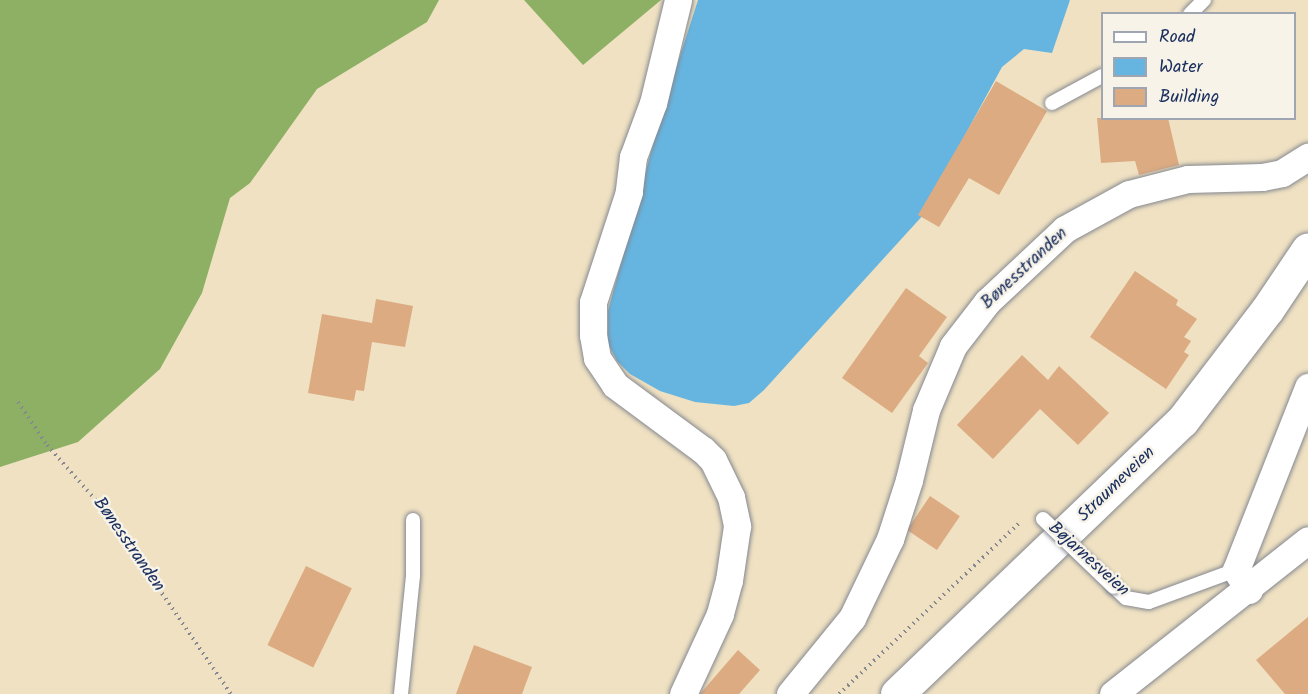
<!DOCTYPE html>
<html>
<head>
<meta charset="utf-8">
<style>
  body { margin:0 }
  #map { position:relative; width:1308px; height:694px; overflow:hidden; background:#efe1c2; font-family:Kalam,sans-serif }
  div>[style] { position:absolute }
  .forest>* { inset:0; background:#8db064 }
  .water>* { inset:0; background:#66b5e0 }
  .building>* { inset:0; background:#dcab82; transform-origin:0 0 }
  .path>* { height:4px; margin-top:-2px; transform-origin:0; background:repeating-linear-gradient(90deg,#858890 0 1.5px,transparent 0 6px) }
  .roads { filter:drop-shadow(0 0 2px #858890) drop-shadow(0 0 2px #858890) }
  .lane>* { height:14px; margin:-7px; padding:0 7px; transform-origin:7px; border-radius:7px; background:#fff }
  .street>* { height:27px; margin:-13.5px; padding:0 13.5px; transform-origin:13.5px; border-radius:13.5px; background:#fff }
  .primary>* { height:33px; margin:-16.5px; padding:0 16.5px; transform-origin:16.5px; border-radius:16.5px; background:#fff }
  .bridges { filter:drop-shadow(0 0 2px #858890) drop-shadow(0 0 2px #858890) }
  .lane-bridge>* { height:14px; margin:-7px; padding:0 7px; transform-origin:7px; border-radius:7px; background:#fff }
  span { translate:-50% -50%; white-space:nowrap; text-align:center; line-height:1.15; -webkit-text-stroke:5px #f7f3e8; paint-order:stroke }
  .street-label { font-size:18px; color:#1b2f5e }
  .legend { position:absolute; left:1101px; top:12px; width:195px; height:108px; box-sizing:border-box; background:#f7f3e8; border:2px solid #9fa5b1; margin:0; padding:8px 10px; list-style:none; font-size:18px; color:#1b2f5e }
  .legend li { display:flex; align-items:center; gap:12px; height:30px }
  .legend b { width:30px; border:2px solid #9fa5b1 }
</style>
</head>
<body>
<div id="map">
  <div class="forest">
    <i style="clip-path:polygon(0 0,439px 0,427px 22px,317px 89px,250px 183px,230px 198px,202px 293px,160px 369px,78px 442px,0 467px)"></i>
    <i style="clip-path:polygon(524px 0,661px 0,583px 65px)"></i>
  </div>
  <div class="water">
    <i style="clip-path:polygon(698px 0,1070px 0,1052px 53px,1024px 49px,1002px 67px,958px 148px,935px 202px,764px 390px,749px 403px,734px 406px,695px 402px,660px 391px,630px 374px,617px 361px,608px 344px,608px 311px,661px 115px)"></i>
  </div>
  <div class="building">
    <i style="clip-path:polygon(996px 81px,1047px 111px,999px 195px,969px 178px,939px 227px,918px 215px)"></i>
    <i style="clip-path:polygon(1097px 118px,1168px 118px,1179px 165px,1139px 175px,1135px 161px,1101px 163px)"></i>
    <i style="clip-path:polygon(1135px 271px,1178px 300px,1176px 305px,1197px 319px,1184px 337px,1191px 341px,1184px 352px,1189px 355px,1166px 389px,1090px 337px)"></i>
    <i style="clip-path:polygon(906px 288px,947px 317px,919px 356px,928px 363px,892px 413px,842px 378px)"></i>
    <i style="clip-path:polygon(376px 299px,413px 306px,405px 347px,372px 342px,364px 391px,356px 390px,354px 401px,308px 393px,322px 314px,372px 323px)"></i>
    <i style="clip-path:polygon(1022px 355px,1048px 380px,1059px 366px,1109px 413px,1078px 445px,1040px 409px,993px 459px,957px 425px)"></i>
    <i style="left:930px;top:496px;width:36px;height:41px;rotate:34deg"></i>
    <i style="left:306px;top:566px;width:51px;height:88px;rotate:26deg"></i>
    <i style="clip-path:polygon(1308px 617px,1308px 694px,1285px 694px,1256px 660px)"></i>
    <i style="clip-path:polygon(474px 645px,532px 667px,522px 694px,456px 694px)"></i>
    <i style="clip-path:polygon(738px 650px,760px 670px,739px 694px,700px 694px)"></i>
  </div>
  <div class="path">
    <i style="left:18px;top:402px;width:52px;rotate:56deg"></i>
    <i style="left:47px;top:445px;width:92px;rotate:48.5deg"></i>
    <i style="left:108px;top:514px;width:218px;rotate:55.7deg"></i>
    <i style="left:839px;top:694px;width:251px;rotate:-43.5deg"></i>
  </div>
  <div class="roads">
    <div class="lane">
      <i style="left:1190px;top:14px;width:20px;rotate:-45deg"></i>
      <i style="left:1052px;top:103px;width:57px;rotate:-28.4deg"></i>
      <i style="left:1114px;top:587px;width:16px;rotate:43deg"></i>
      <i style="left:1126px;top:598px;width:23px;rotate:10deg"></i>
      <i style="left:1149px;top:602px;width:93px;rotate:-20.2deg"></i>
      <i style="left:401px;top:694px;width:119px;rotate:-84.2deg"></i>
      <i style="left:413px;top:576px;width:56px;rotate:-90deg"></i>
    </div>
    <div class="street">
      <i style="left:678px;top:0;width:106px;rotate:103.6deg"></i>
      <i style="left:653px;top:103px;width:58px;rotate:110.3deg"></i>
      <i style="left:633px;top:157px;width:35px;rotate:97deg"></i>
      <i style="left:629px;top:192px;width:116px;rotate:108.1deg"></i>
      <i style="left:593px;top:302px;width:33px;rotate:90deg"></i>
      <i style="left:593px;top:335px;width:23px;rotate:80deg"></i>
      <i style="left:597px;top:358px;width:32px;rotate:56deg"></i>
      <i style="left:615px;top:385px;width:109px;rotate:36.5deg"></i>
      <i style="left:703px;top:450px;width:14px;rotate:45deg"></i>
      <i style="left:713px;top:460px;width:41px;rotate:64.1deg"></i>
      <i style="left:731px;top:497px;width:30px;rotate:78deg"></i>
      <i style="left:737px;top:526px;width:55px;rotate:98.4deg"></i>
      <i style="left:729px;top:580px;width:35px;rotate:105deg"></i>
      <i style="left:720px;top:614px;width:88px;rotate:114.8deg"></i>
      <i style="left:1249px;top:590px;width:24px;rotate:-123deg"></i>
      <i style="left:1236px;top:570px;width:197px;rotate:-68.5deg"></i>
      <i style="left:790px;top:694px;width:98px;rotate:-50.8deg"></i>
      <i style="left:852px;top:618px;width:88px;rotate:-64.3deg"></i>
      <i style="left:890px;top:539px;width:62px;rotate:-72.1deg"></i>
      <i style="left:909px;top:480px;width:72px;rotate:-76.3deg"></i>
      <i style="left:926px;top:410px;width:69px;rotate:-67.1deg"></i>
      <i style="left:953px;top:346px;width:56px;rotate:-52.3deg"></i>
      <i style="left:987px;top:302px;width:107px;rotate:-43.1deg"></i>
      <i style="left:1065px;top:229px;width:73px;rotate:-28.7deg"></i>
      <i style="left:1129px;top:194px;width:61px;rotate:-14.3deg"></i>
      <i style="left:1188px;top:179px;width:74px;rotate:-1.5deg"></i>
      <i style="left:1262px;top:177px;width:20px;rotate:-11deg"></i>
      <i style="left:1282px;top:173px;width:31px;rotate:-32deg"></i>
      <i style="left:1113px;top:694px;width:248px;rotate:-38.3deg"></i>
    </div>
    <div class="primary">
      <i style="left:897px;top:694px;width:395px;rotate:-43.8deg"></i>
      <i style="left:1182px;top:421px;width:140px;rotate:-52.6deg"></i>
      <i style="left:1267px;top:310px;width:73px;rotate:-56.1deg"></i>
    </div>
  </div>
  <div class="bridges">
    <div class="lane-bridge">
      <i style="left:1043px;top:519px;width:98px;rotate:43.8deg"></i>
    </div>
  </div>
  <div class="street-label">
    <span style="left:1025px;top:269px;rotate:-43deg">Bønesstranden</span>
    <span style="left:1117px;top:485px;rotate:-44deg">Straumeveien</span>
    <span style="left:128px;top:545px;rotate:55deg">Bønesstranden</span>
    <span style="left:1088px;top:560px;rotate:42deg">Bøjarnesveien</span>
  </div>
  <ul class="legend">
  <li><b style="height:8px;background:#fff"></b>Road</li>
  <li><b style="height:16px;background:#66b5e0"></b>Water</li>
  <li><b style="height:16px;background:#dcab82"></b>Building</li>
  </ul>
</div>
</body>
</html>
